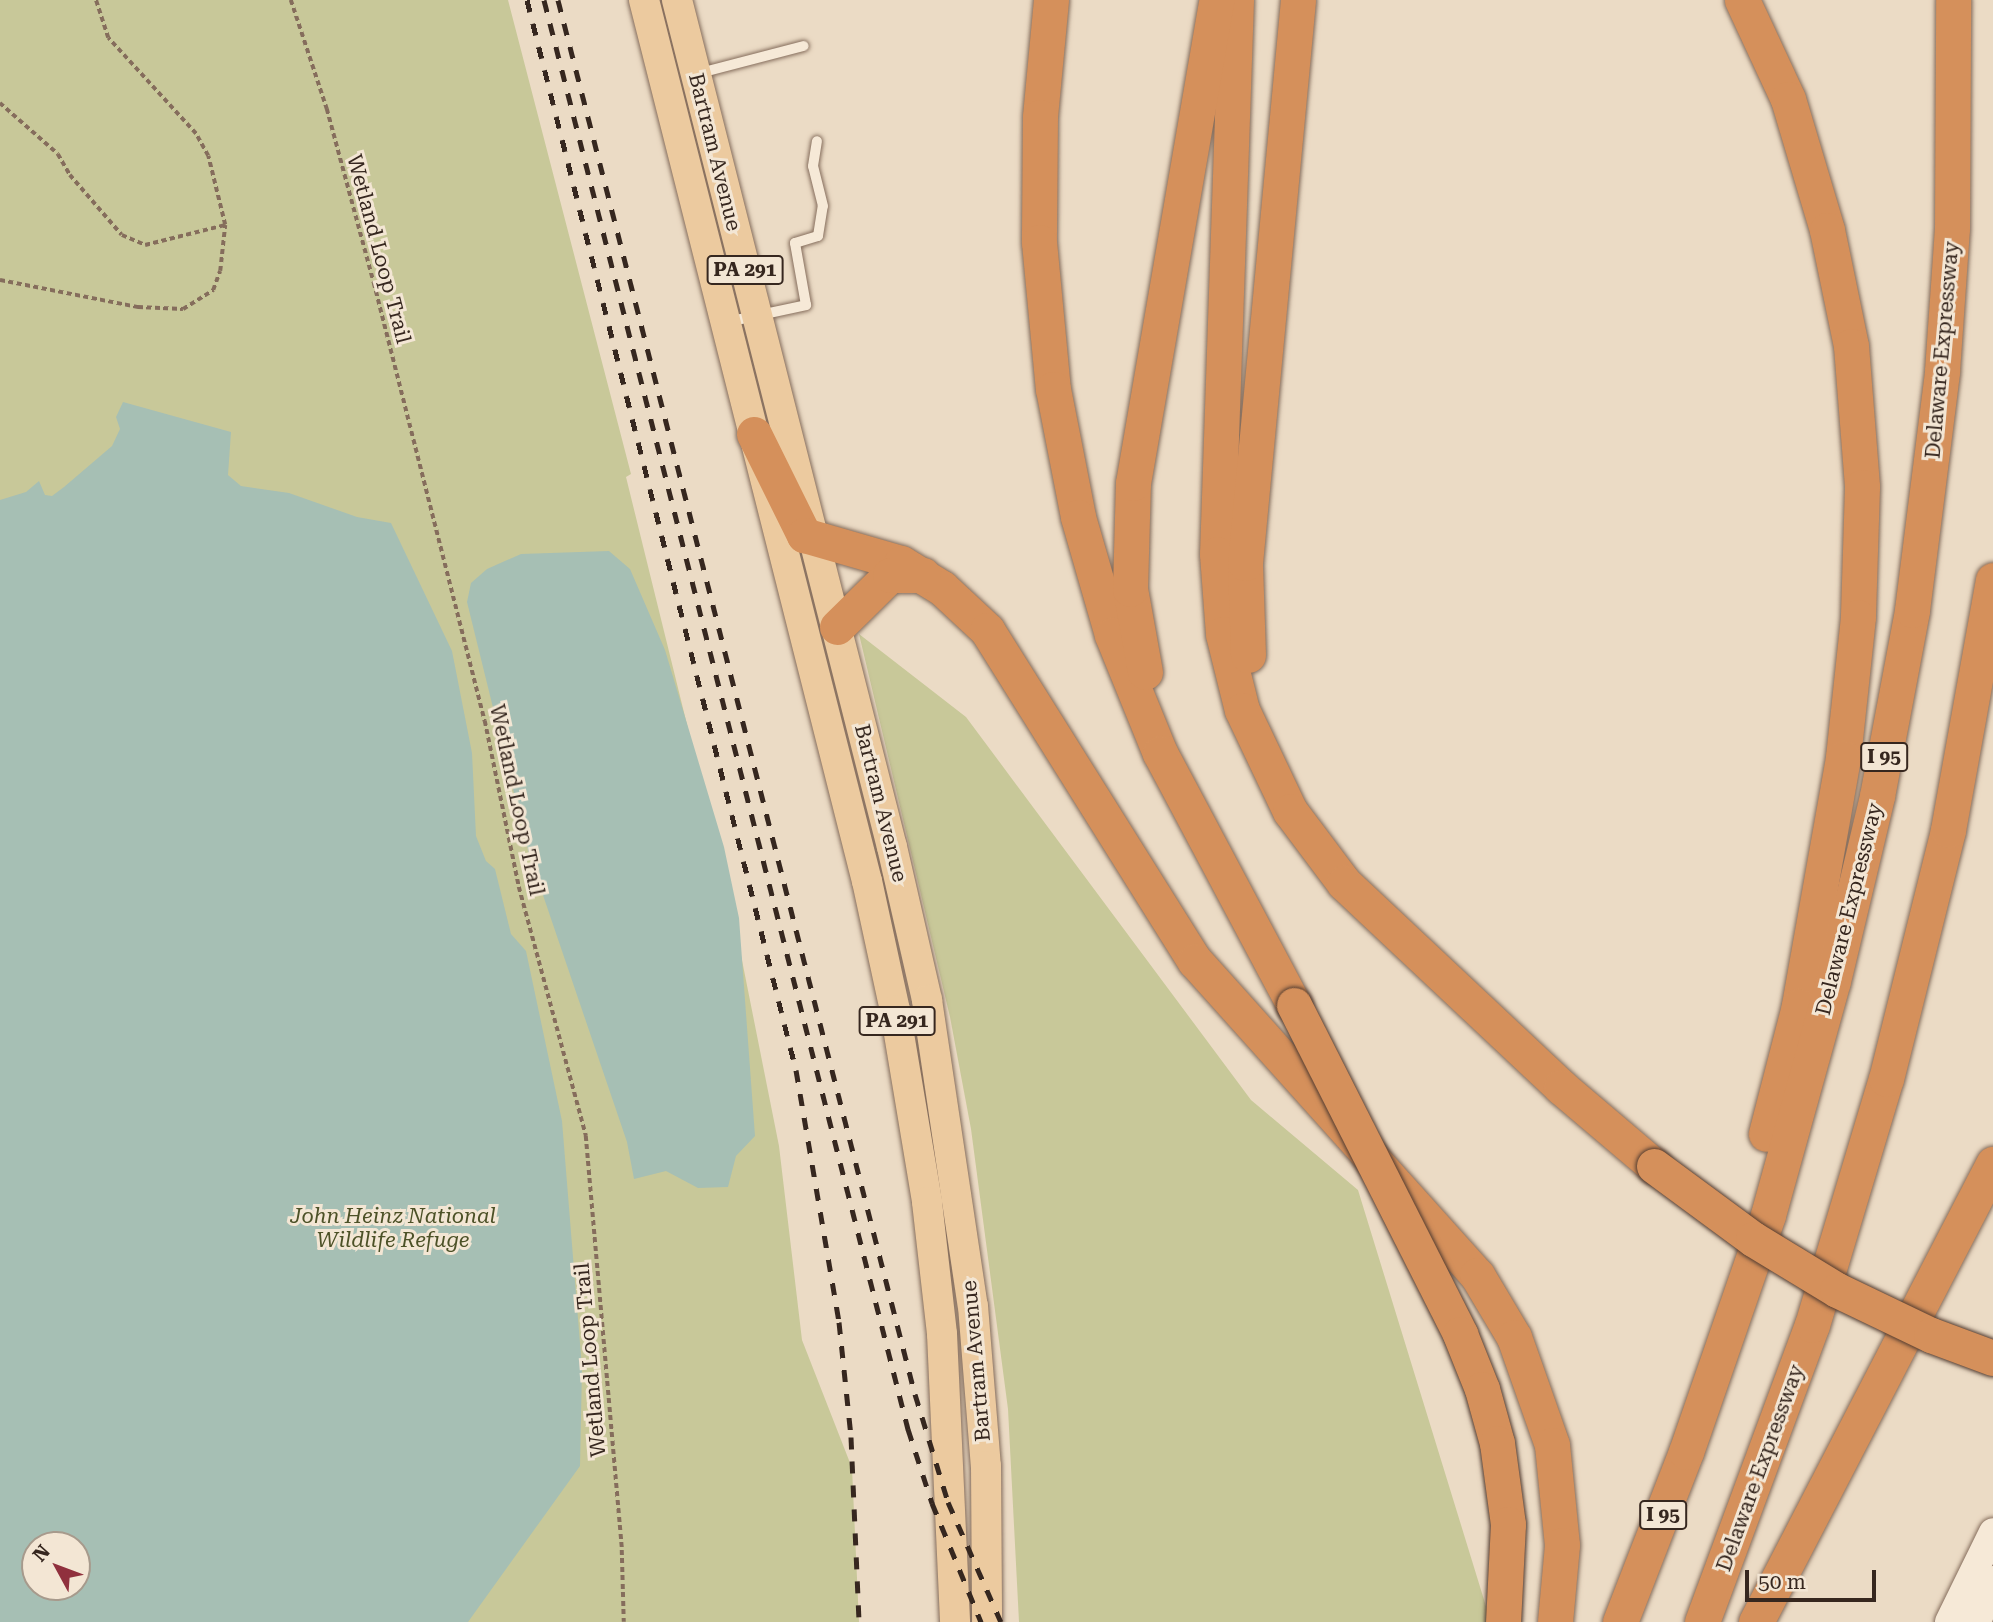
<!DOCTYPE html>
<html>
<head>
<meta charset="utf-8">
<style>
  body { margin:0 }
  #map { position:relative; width:1993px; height:1622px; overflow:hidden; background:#ebdbc5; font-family:"Roboto Serif",serif }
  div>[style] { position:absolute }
  .green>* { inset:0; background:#c8c899 }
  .water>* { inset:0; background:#a6bfb4 }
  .path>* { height:3.5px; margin-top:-1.75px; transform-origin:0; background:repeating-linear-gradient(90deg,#856d5c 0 5px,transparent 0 8.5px) }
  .roads { filter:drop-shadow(0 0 2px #856d5c) drop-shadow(0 0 2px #856d5c) }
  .lane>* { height:10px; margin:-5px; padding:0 5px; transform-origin:5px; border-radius:5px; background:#f6e9d7 }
  .secondary>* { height:28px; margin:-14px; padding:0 14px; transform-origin:14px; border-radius:14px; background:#f6e9d7 }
  .primary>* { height:30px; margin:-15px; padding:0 15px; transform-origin:15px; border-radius:15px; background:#ecca9f }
  .highway>* { height:35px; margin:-17.5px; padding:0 17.5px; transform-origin:17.5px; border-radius:17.5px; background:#d5905b }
  .rail>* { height:5px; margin-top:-2.5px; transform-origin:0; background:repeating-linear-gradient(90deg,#36271f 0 12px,transparent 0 24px) }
  .bridges { filter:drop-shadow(0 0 2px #533c30) drop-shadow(0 0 2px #533c30) }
  .highway-bridge>* { height:35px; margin:-17.5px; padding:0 17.5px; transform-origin:17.5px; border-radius:17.5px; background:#d5905b }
  span { translate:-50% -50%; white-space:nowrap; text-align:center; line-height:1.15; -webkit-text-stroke:6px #f3e6d4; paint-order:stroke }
  .shield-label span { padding:2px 5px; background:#f3e6d4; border:2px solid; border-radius:5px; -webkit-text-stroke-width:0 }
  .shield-label { font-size:19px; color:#36271f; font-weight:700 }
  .street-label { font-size:21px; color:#36271f }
  .park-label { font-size:21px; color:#4c5127; font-style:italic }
  .north { position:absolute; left:21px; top:1531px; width:70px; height:70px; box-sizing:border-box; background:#f3e6d4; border:2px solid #a79a8c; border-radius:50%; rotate:311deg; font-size:19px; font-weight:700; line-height:28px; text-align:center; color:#36271f }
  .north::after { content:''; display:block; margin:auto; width:24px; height:32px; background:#90303d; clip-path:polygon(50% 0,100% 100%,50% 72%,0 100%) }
  .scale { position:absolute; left:1745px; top:1570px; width:131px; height:32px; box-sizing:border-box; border:4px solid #36271f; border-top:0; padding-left:9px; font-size:21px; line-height:24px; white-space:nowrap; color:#36271f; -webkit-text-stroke:5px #f3e6d4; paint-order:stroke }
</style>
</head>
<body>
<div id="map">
  <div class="green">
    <i style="clip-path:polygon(evenodd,0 0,508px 0,631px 474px,626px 477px,729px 895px,779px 1146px,802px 1340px,852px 1468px,859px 1622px,0 1622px,0 0,35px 1545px,77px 1545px,77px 1587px,35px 1587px,35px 1545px)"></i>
    <i style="clip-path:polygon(859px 634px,966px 717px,1251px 1100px,1358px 1190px,1489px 1616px,1486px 1622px,1019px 1622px,1008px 1409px,971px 1129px,950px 1017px)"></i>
  </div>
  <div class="water">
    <i style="clip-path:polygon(evenodd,123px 402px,231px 432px,228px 475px,241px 486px,289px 493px,357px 517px,391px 523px,452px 651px,472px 753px,476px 836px,486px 861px,495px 869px,511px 934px,526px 951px,562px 1121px,582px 1368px,580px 1466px,468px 1622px,0 1622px,0 500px,26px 492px,39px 481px,45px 495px,52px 496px,64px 487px,112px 446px,120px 429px,116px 417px,123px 402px,77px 1545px,77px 1587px,35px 1587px,35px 1545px,77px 1545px)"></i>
    <i style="clip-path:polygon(609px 551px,630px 569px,665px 650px,724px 847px,739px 918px,755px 1136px,736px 1156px,728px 1187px,698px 1188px,666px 1171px,634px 1179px,627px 1142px,529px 854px,467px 602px,471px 583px,487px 569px,521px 554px)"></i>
  </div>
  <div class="path">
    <i style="left:291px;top:0;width:115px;rotate:71.7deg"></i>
    <i style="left:327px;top:109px;width:180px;rotate:74.9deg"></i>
    <i style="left:374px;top:283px;width:452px;rotate:75.8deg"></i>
    <i style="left:485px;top:721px;width:169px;rotate:78.4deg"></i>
    <i style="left:519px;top:887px;width:258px;rotate:74.9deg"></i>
    <i style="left:586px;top:1136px;width:416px;rotate:85deg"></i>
    <i style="left:622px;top:1550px;width:72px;rotate:88.4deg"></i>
    <i style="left:0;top:103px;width:77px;rotate:41.3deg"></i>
    <i style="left:58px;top:154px;width:24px;rotate:60deg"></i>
    <i style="left:70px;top:175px;width:79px;rotate:49.1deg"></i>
    <i style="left:122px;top:235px;width:25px;rotate:23deg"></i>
    <i style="left:145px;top:245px;width:82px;rotate:-14deg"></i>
    <i style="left:0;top:280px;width:141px;rotate:11.1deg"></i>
    <i style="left:138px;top:307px;width:45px;rotate:2.5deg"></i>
    <i style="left:183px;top:309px;width:36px;rotate:-32deg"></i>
    <i style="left:213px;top:290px;width:20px;rotate:-70deg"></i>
    <i style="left:220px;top:271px;width:46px;rotate:-83.8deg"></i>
    <i style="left:225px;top:225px;width:71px;rotate:-103.8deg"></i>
    <i style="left:208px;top:156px;width:25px;rotate:-119deg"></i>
    <i style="left:196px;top:134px;width:130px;rotate:-132.5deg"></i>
    <i style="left:108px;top:38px;width:40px;rotate:-108deg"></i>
  </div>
  <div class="roads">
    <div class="lane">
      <i style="left:700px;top:73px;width:107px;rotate:-14.6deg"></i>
      <i style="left:727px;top:322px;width:81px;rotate:-12.1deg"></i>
      <i style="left:806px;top:305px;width:63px;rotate:-100.1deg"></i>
      <i style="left:795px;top:243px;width:24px;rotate:-17deg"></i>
      <i style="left:818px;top:236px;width:30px;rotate:-81deg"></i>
      <i style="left:823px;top:206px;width:41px;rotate:-104deg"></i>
      <i style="left:813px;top:166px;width:25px;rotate:-81deg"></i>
    </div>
    <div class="secondary">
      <i style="left:1949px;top:1622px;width:100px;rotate:-63.9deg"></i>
      <i style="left:1977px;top:1622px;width:45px;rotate:-69.1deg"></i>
    </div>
    <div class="primary">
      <i style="left:644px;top:0;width:909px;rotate:75.8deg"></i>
      <i style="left:867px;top:881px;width:132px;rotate:77.8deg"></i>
      <i style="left:895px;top:1010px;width:195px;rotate:80.5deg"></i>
      <i style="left:927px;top:1202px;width:133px;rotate:83.5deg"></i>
      <i style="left:942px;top:1334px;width:288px;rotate:87.4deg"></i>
      <i style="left:677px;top:0;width:874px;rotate:75.76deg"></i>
      <i style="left:892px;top:847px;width:157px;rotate:77.1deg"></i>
      <i style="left:927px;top:1000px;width:309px;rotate:81.5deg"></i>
      <i style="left:973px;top:1306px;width:161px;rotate:85.4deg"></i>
      <i style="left:986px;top:1466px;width:156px;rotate:89.6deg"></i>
    </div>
    <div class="highway">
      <i style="left:1051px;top:0;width:118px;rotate:95.4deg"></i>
      <i style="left:1040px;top:117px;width:125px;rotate:90.5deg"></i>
      <i style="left:1039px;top:242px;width:148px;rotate:84.6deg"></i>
      <i style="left:1053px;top:389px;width:130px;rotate:78.9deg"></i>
      <i style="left:1078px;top:517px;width:123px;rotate:73.9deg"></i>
      <i style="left:1112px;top:635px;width:127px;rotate:67.9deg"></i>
      <i style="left:1160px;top:753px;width:285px;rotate:62deg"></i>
      <i style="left:1236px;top:0;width:554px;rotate:91.96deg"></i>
      <i style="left:1217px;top:554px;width:80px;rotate:85.7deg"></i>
      <i style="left:1223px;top:634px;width:78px;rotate:76deg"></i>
      <i style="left:1242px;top:710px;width:112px;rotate:64.6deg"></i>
      <i style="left:1290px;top:811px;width:90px;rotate:53.1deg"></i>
      <i style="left:1344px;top:883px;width:298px;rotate:43.2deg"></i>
      <i style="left:1561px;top:1087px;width:122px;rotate:40.3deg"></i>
      <i style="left:1742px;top:0;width:109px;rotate:65.1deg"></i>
      <i style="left:1788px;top:99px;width:137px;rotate:73.4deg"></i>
      <i style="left:1827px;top:230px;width:118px;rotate:78.3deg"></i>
      <i style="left:1851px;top:346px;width:141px;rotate:85.5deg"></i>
      <i style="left:1862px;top:487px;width:130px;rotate:91.8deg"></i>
      <i style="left:1858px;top:617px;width:142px;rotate:96.1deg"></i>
      <i style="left:1843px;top:758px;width:252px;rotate:100.1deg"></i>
      <i style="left:1799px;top:1006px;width:132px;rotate:104.5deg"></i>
      <i style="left:754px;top:434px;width:113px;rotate:63.7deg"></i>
      <i style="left:804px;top:535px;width:101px;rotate:16.1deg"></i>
      <i style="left:901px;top:563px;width:48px;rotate:31.4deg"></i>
      <i style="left:942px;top:588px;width:62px;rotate:43deg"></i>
      <i style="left:987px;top:630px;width:391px;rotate:57.9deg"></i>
      <i style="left:1195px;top:961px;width:422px;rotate:48.1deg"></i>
      <i style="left:1477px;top:1275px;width:72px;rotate:59.2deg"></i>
      <i style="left:1514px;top:1337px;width:114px;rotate:70.6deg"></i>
      <i style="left:1552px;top:1445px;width:100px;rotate:84.3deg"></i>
      <i style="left:1562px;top:1545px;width:77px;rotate:95.2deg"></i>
      <i style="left:837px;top:627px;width:74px;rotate:-44.5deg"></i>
      <i style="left:890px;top:575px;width:33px"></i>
      <i style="left:1248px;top:655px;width:92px;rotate:-91.9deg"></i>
      <i style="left:1245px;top:563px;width:565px;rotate:-84.62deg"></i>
      <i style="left:1145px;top:672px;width:84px;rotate:-100.2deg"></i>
      <i style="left:1130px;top:589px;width:106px;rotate:-88.4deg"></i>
      <i style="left:1133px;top:483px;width:490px;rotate:-80.2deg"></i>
      <i style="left:1620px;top:1622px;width:182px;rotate:-68.8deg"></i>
      <i style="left:1686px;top:1452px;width:251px;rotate:-70.9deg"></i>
      <i style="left:1768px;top:1215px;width:243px;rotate:-74.5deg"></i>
      <i style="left:1833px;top:981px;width:190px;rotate:-76.6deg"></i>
      <i style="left:1877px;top:796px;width:189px;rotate:-79.3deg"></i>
      <i style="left:1912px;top:610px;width:241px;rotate:-82.8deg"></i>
      <i style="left:1942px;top:371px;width:143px;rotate:-86deg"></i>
      <i style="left:1952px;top:228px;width:228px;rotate:-89.7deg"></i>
      <i style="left:1702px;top:1622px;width:317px;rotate:-69.7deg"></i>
      <i style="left:1812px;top:1325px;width:257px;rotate:-73.3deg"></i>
      <i style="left:1886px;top:1079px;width:257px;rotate:-76deg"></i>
      <i style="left:1948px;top:830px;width:254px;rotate:-79.8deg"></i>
      <i style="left:1756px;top:1622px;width:516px;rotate:-62.64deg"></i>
    </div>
  </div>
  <div class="rail">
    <i style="left:527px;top:0;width:1103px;rotate:75.89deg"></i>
    <i style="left:796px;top:1070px;width:256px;rotate:80.3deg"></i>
    <i style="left:839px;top:1322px;width:116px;rotate:84deg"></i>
    <i style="left:851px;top:1437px;width:185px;rotate:87.5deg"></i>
    <i style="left:544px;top:0;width:1475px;rotate:75.71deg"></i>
    <i style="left:908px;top:1429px;width:78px;rotate:72deg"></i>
    <i style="left:932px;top:1503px;width:129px;rotate:67.6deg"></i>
    <i style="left:558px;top:0;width:1439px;rotate:75.64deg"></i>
    <i style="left:915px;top:1394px;width:113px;rotate:73deg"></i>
    <i style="left:948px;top:1502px;width:131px;rotate:66.2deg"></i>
  </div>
  <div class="bridges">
    <div class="highway-bridge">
      <i style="left:1294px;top:1005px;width:369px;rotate:63.2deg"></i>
      <i style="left:1460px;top:1334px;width:59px;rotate:68.2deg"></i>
      <i style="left:1482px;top:1389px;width:56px;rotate:74.5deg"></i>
      <i style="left:1497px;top:1443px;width:82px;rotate:82.3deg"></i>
      <i style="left:1508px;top:1524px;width:98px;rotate:92.9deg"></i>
      <i style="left:1654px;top:1166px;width:123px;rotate:36.4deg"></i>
      <i style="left:1753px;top:1239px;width:98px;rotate:31.3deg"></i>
      <i style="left:1837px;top:1290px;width:104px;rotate:25.6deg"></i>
      <i style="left:1931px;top:1335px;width:66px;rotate:20.4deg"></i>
    </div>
  </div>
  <div class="shield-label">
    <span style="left:745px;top:270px">PA 291</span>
    <span style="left:1884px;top:757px">I 95</span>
    <span style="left:897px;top:1021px">PA 291</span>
    <span style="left:1663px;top:1515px">I 95</span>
  </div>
  <div class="street-label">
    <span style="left:715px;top:152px;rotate:76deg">Bartram Avenue</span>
    <span style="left:379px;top:249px;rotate:75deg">Wetland Loop Trail</span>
    <span style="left:1942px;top:350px;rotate:-85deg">Delaware Expressway</span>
    <span style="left:517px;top:800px;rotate:78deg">Wetland Loop Trail</span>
    <span style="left:881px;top:803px;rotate:76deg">Bartram Avenue</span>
    <span style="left:1849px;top:909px;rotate:-76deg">Delaware Expressway</span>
    <span style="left:590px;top:1360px;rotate:-95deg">Wetland Loop Trail</span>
    <span style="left:976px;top:1361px;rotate:-95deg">Bartram Avenue</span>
    <span style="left:1760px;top:1468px;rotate:-70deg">Delaware Expressway</span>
  </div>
  <div class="park-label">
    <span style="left:393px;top:1228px">John Heinz National<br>Wildlife Refuge</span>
  </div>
  <div class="north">N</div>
  <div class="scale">50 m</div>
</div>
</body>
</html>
